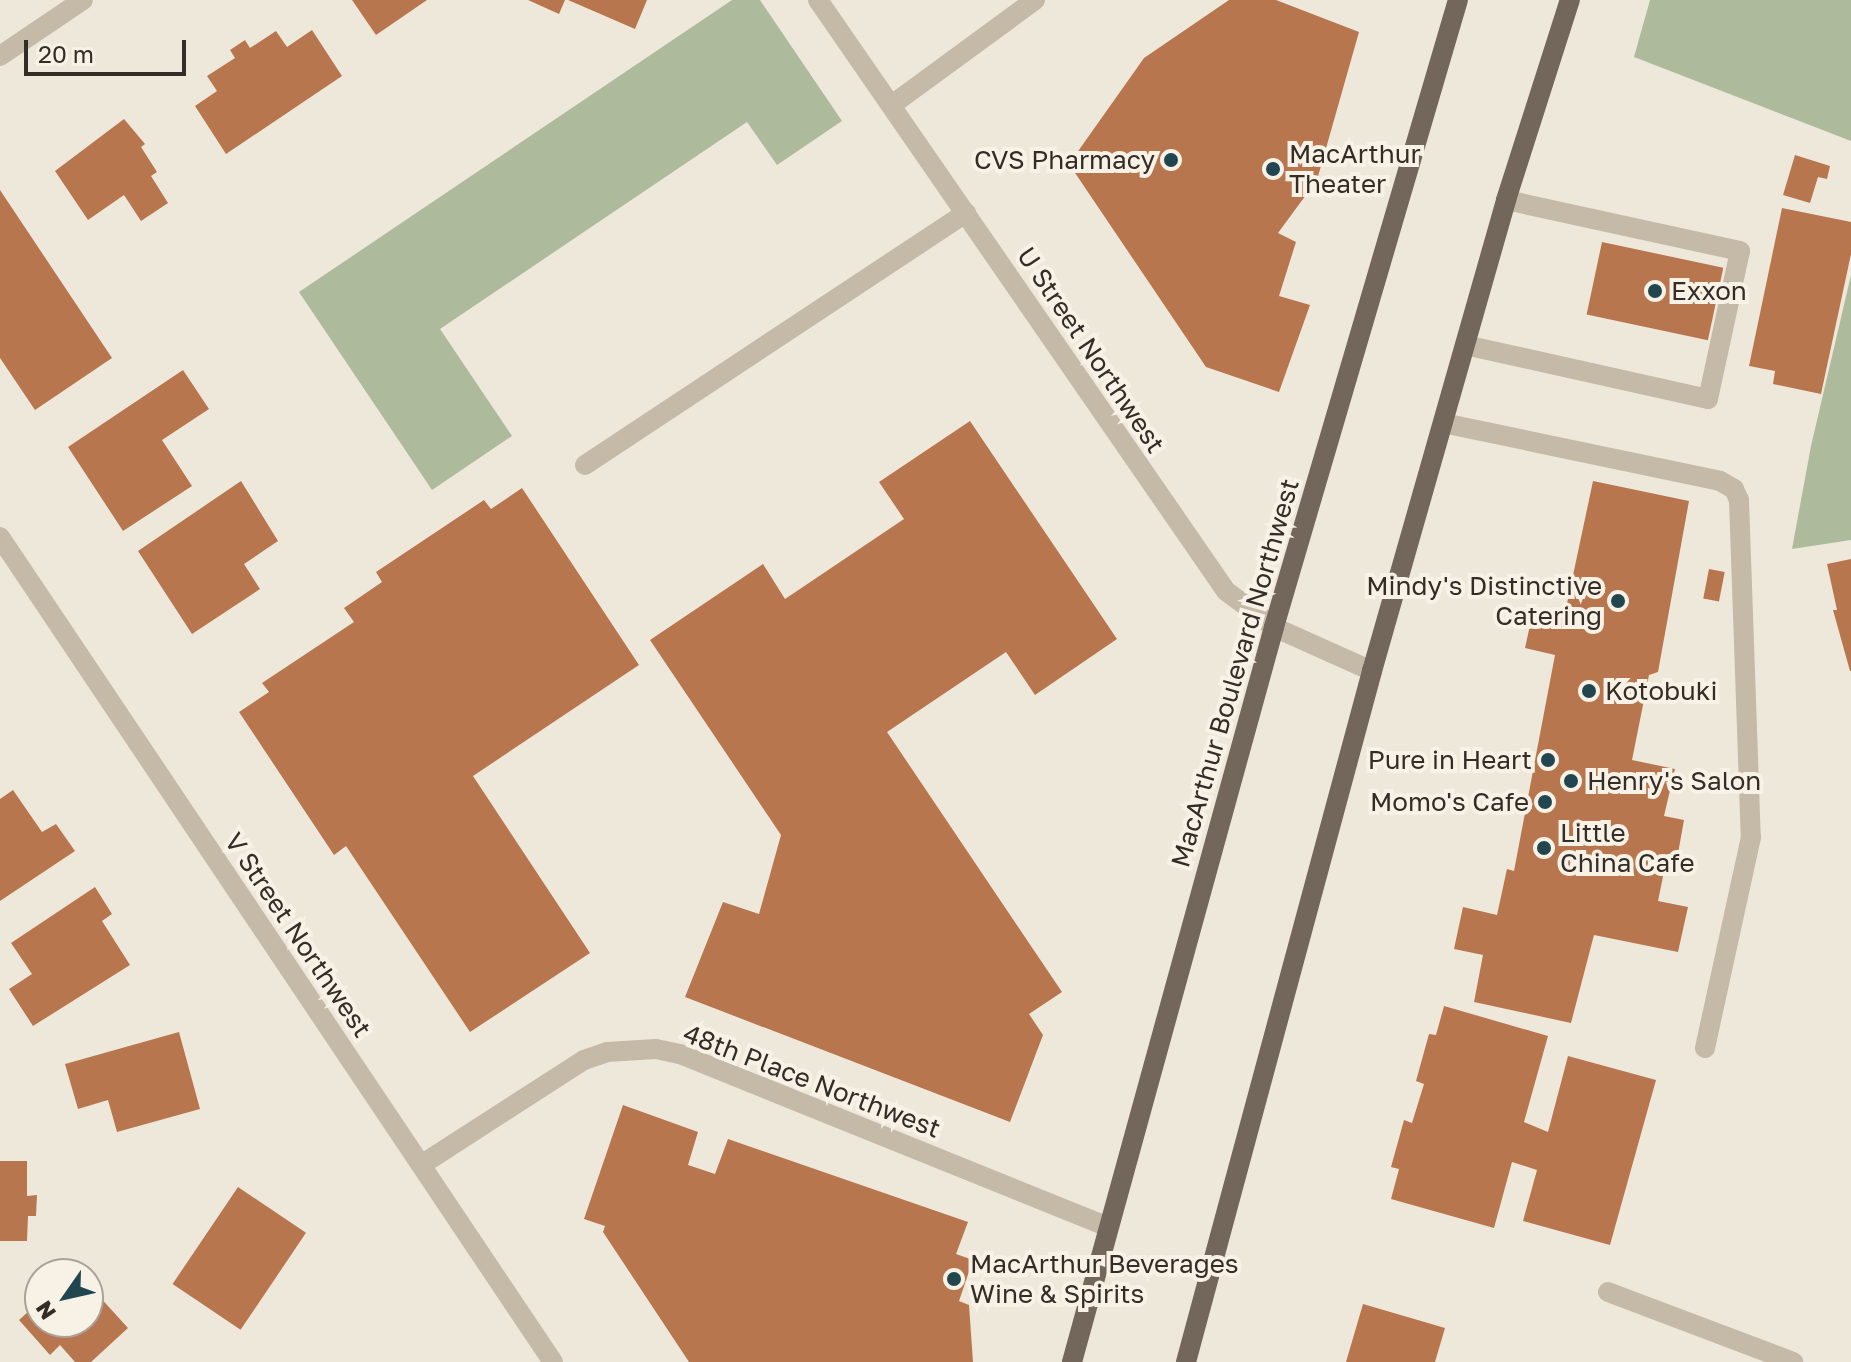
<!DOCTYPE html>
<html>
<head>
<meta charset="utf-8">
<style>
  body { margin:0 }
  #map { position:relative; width:1851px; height:1362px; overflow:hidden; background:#eee8db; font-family:"Golos Text",sans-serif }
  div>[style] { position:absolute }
  .green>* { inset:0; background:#adbb9c }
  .building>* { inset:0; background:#b8764f; transform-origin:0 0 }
  .minor>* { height:20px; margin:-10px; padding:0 10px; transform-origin:10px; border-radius:10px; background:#c5b9a8 }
  .major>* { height:20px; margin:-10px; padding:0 10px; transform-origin:10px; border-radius:10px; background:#73665a }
  .dots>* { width:22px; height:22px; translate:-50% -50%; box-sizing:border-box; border:4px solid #f7f1e6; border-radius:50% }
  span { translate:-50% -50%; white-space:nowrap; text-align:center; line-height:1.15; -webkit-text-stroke:8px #f7f1e6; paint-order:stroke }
  .poi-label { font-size:26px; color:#332c27 }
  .left { translate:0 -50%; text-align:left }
  .right { translate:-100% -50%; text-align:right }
  .street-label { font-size:26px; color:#332c27 }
  .north { position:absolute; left:24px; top:1258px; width:80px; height:80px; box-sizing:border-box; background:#f7f1e6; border:2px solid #a9a29a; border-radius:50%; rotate:236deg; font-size:22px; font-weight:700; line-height:32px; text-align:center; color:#332c27 }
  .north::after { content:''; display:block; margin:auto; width:28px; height:36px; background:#22464f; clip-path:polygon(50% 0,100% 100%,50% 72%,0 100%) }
  .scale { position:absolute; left:24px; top:40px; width:162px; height:36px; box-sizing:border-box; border:4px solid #332c27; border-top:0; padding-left:10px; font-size:24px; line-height:28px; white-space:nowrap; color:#332c27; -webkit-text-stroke:6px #f7f1e6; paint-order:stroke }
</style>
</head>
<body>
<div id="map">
  <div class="green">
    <i style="clip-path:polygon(732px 0,760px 0,842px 121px,777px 165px,747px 122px,440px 329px,512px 436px,432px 490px,299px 292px)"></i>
    <i style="clip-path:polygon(1650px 0,1851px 0,1851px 141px,1634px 57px)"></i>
    <i style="clip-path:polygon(1851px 275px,1851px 540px,1792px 549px,1811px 446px)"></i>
  </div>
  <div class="building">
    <i style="clip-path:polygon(352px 0,427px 0,376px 35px)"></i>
    <i style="clip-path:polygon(528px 0,565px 0,559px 14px)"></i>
    <i style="clip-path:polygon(568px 0,647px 0,635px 29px)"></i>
    <i style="clip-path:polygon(1229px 0,1276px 0,1359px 32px,1317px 180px,1278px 233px,1296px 242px,1279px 296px,1310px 305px,1279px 392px,1206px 367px,1069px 164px,1144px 58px)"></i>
    <i style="clip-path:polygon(312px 30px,342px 76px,226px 154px,195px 106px,217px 91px,207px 76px,235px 58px,230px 50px,245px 40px,250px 48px,276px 31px,287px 47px)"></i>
    <i style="clip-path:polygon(124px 119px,145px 144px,141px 147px,157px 172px,151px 176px,168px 203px,141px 221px,124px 195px,88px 220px,55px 171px)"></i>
    <i style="clip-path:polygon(1795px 155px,1830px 166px,1827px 179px,1818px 177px,1810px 203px,1783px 195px)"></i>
    <i style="clip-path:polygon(0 190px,112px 358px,35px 410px,0 358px)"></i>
    <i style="clip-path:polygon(1782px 208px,1851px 222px,1851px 254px,1821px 394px,1773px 384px,1775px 371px,1749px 366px)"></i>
    <i style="left:1602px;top:242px;width:124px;height:74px;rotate:12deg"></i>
    <i style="clip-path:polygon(183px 370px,209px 409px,162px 440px,192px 486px,123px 531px,68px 447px)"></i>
    <i style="clip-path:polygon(970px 421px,1117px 639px,1035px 695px,1006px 652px,887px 732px,1062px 992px,1029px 1014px,1043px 1035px,1010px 1122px,685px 997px,723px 902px,759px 914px,781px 835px,650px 640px,763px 564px,785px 599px,904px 519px,879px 482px)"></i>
    <i style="clip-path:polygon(241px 481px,278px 541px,244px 564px,260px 589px,192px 634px,138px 551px)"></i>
    <i style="clip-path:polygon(1593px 481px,1689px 501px,1658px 672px,1649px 675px,1632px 760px,1675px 769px,1664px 816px,1684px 820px,1677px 859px,1667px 857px,1658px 901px,1688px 907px,1678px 952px,1594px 935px,1571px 1023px,1474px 1002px,1483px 955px,1454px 949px,1463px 907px,1497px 915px,1507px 869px,1514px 871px,1555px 655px,1525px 648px,1534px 607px,1565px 613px)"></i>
    <i style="clip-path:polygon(522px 488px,639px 665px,473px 776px,590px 953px,470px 1032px,346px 846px,334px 855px,239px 712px,269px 692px,262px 683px,354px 622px,344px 608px,382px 582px,376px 572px,484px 500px,491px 509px)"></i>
    <i style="clip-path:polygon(1851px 559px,1851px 671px,1850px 671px,1833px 610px,1837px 610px,1827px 564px)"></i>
    <i style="left:1709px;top:569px;width:16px;height:30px;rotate:11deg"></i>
    <i style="clip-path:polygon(13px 790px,42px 832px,56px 824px,75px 851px,0 901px,0 799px)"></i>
    <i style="clip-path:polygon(95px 887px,112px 914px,102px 921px,130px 965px,33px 1026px,9px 989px,32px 974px,11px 943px)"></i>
    <i style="clip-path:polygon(1444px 1006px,1548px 1036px,1524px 1122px,1548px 1132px,1568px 1056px,1656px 1080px,1610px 1245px,1523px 1221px,1537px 1170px,1512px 1162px,1494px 1228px,1391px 1199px,1399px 1169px,1391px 1167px,1404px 1120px,1412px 1123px,1424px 1084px,1416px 1081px,1429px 1034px,1436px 1035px)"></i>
    <i style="clip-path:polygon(179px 1032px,200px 1109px,117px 1132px,108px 1100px,78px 1109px,65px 1064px)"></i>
    <i style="clip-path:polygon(623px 1105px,698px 1132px,688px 1165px,715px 1174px,728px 1139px,968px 1222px,956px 1254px,973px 1260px,959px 1301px,969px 1305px,973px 1362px,689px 1362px,603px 1232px,605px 1226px,584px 1219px)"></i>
    <i style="clip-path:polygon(0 1161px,27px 1161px,27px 1196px,37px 1195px,36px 1216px,28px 1216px,27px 1241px,0 1241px)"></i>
    <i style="left:238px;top:1187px;width:82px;height:117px;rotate:34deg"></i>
    <i style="clip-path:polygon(88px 1284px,128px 1328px,91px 1362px,75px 1362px,60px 1345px,50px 1355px,19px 1320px,40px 1301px,40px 1322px,88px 1322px)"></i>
    <i style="clip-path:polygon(1363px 1304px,1445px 1328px,1435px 1362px,1346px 1362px)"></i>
  </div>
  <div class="minor">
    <i style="left:818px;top:0;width:718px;rotate:55.38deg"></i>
    <i style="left:1226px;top:591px;width:60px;rotate:36.9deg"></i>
    <i style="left:1274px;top:627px;width:107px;rotate:24.2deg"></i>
    <i style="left:0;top:56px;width:100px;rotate:-34deg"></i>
    <i style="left:893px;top:104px;width:176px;rotate:-36.2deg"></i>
    <i style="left:1465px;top:345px;width:249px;rotate:12.5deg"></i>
    <i style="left:1708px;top:399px;width:151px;rotate:-77.8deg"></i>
    <i style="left:1740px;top:251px;width:239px;rotate:-167.7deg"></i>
    <i style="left:1443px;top:423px;width:283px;rotate:11.8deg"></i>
    <i style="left:1720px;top:481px;width:16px;rotate:30deg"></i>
    <i style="left:1734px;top:489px;width:12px;rotate:66deg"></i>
    <i style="left:1739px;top:500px;width:337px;rotate:88deg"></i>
    <i style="left:1751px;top:837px;width:216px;rotate:102.3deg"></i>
    <i style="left:585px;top:465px;width:457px;rotate:-33.5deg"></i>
    <i style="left:0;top:537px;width:993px;rotate:56.17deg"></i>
    <i style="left:421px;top:1165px;width:194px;rotate:-32.8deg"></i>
    <i style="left:584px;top:1060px;width:24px;rotate:-19deg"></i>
    <i style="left:607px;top:1052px;width:49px;rotate:-3.5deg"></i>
    <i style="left:656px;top:1049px;width:25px;rotate:12deg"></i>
    <i style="left:680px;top:1054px;width:462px;rotate:22deg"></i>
    <i style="left:1608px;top:1292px;width:198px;rotate:20.7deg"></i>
  </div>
  <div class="major">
    <i style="left:1072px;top:1362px;width:762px;rotate:-74.63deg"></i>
    <i style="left:1274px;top:627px;width:653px;rotate:-73.65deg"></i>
    <i style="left:1186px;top:1362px;width:716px;rotate:-74.93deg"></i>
    <i style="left:1372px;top:671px;width:490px;rotate:-74.1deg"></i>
    <i style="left:1506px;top:200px;width:210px;rotate:-72.3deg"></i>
  </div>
  <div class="dots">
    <i style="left:1171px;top:160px;background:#22464f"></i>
    <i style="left:1273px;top:169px;background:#22464f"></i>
    <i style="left:1655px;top:291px;background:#22464f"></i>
    <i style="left:1618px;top:601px;background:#22464f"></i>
    <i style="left:1589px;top:691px;background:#22464f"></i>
    <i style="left:1548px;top:760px;background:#22464f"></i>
    <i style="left:1571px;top:781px;background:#22464f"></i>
    <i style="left:1545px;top:802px;background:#22464f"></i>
    <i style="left:1544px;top:848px;background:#22464f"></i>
    <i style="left:954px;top:1279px;background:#22464f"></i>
  </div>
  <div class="poi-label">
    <span class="left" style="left:1289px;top:169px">MacArthur<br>Theater</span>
    <span class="right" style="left:1155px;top:160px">CVS Pharmacy</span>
    <span class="left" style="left:1671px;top:291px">Exxon</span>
    <span class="right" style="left:1602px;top:601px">Mindy's Distinctive<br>Catering</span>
    <span class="left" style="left:1605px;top:691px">Kotobuki</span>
    <span class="right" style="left:1532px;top:760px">Pure in Heart</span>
    <span class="left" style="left:1587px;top:781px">Henry's Salon</span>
    <span class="right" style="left:1529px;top:802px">Momo's Cafe</span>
    <span class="left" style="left:1560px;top:848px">Little<br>China Cafe</span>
    <span class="left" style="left:970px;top:1279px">MacArthur Beverages<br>Wine &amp; Spirits</span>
  </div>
  <div class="street-label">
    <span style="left:1091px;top:350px;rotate:56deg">U Street Northwest</span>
    <span style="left:1235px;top:673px;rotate:-74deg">MacArthur Boulevard Northwest</span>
    <span style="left:298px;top:935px;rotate:56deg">V Street Northwest</span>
    <span style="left:812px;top:1081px;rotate:21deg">48th Place Northwest</span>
  </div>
  <div class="north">N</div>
  <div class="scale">20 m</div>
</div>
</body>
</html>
